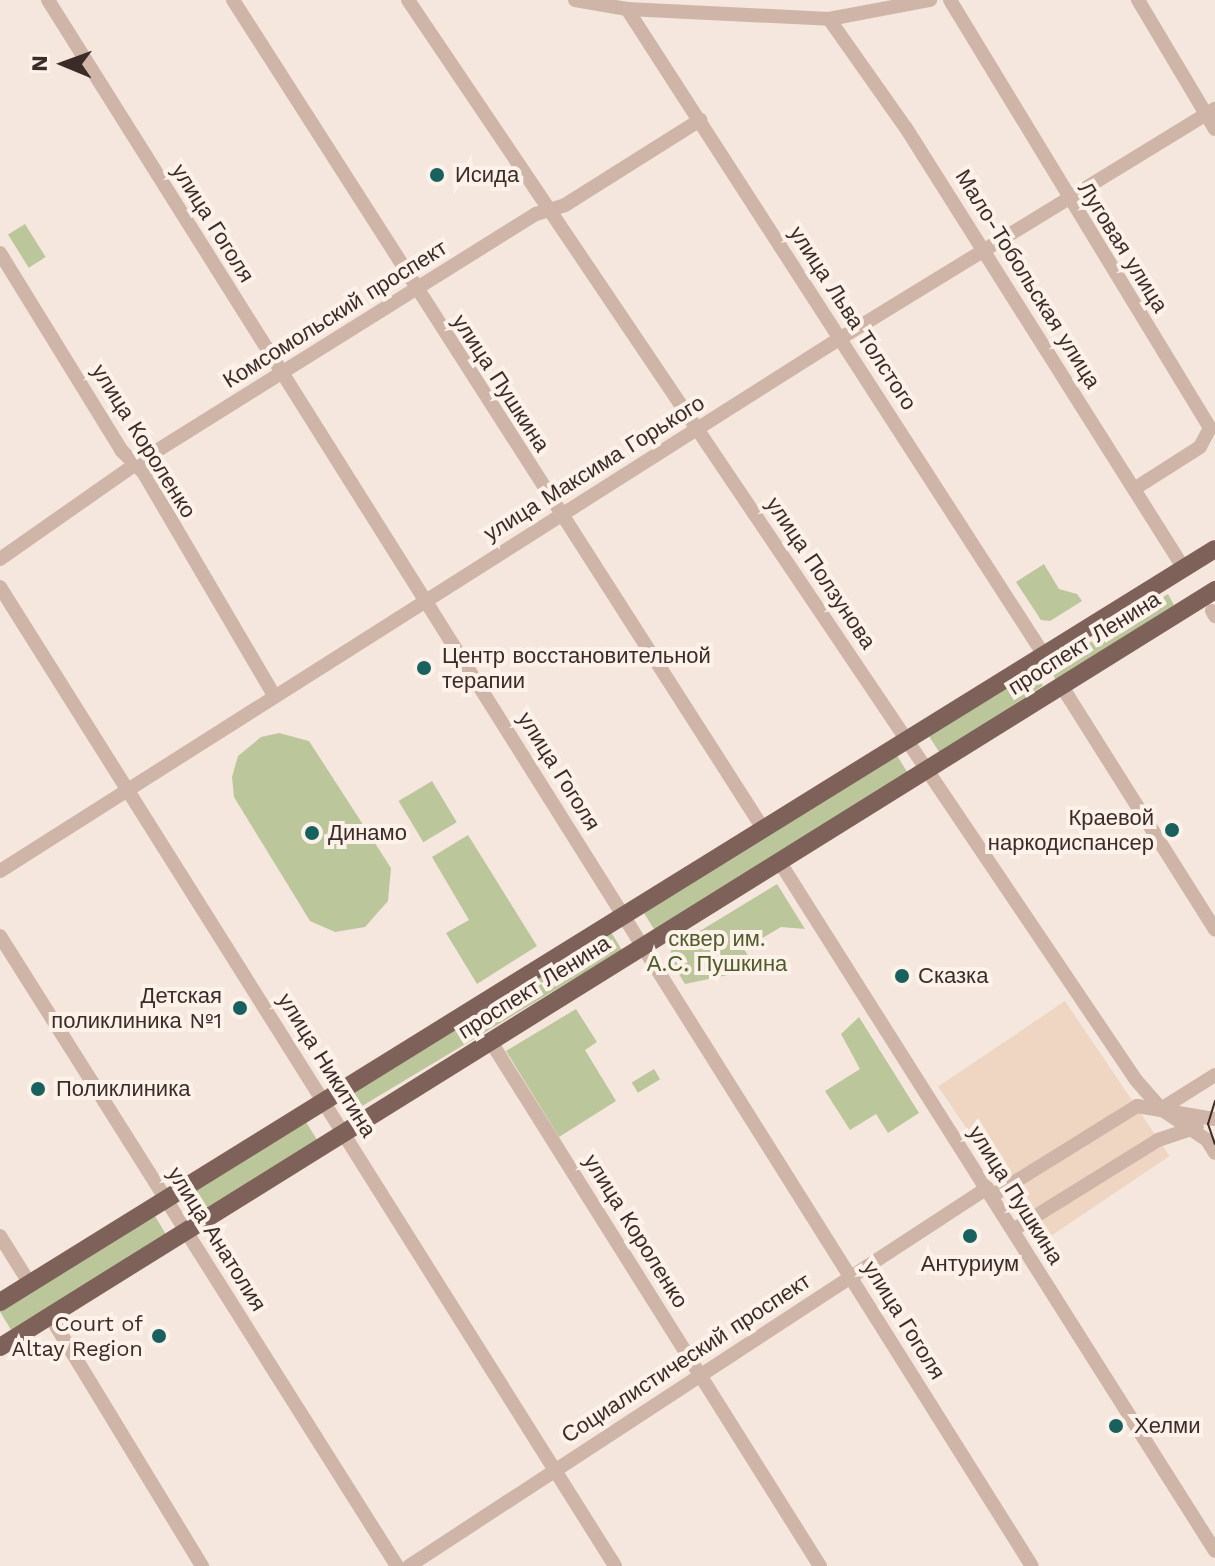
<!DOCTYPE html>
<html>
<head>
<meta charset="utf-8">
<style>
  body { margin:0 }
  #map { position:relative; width:1215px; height:1566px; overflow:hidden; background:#f5e7dd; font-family:"Work Sans",sans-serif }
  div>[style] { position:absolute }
  .green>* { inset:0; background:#bcc69b; transform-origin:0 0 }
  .plaza>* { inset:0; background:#eed6c3; transform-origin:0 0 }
  .minor>* { height:14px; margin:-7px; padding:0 7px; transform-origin:7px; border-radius:7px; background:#cfb5a7 }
  .major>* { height:18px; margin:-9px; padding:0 9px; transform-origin:9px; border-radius:9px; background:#7e6158 }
  .tram>* { height:2px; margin:-1px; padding:0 1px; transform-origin:1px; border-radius:1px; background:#3b2c28 }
  .dots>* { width:22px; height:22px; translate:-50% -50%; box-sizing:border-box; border:4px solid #fcf2ea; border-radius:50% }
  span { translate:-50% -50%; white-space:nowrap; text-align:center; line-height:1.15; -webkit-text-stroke:8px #fcf2ea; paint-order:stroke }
  .poi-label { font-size:22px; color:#3b2c28 }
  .left { translate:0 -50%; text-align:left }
  .right { translate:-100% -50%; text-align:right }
  .street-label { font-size:22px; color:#3b2c28 }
  .park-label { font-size:22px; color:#4f5c29 }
  .north { position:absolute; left:24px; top:24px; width:80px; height:80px; -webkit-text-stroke:6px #fcf2ea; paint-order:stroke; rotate:271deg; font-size:22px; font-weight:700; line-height:32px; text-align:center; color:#3b2c28 }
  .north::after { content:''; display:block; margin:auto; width:28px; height:36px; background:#3b2c28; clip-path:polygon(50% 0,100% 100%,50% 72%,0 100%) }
</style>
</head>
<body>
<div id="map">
  <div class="green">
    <i style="left:25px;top:224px;width:39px;height:20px;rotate:58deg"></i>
    <i style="clip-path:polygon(1044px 564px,1059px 589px,1077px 594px,1082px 601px,1050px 621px,1041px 620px,1016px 582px)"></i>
    <i style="clip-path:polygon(1168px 594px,1174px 605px,1056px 680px,1045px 662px,1073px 653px)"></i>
    <i style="left:1032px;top:669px;width:20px;height:123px;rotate:57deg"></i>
    <i style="clip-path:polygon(279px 733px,309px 741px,391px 868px,388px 901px,365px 927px,335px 932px,310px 921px,234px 797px,232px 777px,238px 756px,261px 737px)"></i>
    <i style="left:896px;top:754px;width:22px;height:298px;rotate:58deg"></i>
    <i style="left:432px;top:781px;width:48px;height:39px;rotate:59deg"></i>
    <i style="clip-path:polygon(468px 835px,537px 946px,477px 984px,446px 933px,469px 920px,432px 857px)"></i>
    <i style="clip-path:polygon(777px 884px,805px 929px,781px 927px,744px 949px,756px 969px,685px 984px,669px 958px,672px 948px)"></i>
    <i style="left:611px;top:932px;width:21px;height:319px;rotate:59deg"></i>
    <i style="clip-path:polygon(576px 1009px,597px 1042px,585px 1050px,616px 1101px,559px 1137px,506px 1051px)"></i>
    <i style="clip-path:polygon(859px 1017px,919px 1113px,888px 1133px,876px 1114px,850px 1130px,825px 1091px,860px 1069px,841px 1034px)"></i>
    <i style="left:654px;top:1069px;width:12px;height:26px;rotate:59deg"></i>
    <i style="left:306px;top:1122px;width:25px;height:138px;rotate:58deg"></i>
    <i style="left:155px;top:1216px;width:23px;height:182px;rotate:59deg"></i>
  </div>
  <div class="plaza">
    <i style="left:1065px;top:1001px;width:187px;height:153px;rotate:56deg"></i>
  </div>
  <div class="minor">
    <i style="left:48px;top:0;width:1849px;rotate:57.86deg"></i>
    <i style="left:233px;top:0;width:982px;rotate:57.39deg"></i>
    <i style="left:408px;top:0;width:1302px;rotate:56.02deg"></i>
    <i style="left:1136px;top:1080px;width:38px;rotate:49deg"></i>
    <i style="left:1161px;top:1109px;width:55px;rotate:34deg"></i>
    <i style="left:1207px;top:1140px;width:15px;rotate:58deg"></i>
    <i style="left:575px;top:0;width:53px;rotate:9.8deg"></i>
    <i style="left:627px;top:9px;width:202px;rotate:2.8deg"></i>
    <i style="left:829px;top:19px;width:103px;rotate:-10.7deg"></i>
    <i style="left:950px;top:0;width:501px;rotate:58.72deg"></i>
    <i style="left:1210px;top:428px;width:21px;rotate:118deg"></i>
    <i style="left:1200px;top:447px;width:78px;rotate:147.5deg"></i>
    <i style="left:1138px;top:0;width:150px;rotate:59.2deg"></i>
    <i style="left:627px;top:9px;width:765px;rotate:57.16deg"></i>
    <i style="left:829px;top:19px;width:133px;rotate:54.8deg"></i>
    <i style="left:906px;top:128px;width:519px;rotate:57.75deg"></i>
    <i style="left:0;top:253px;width:233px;rotate:58.4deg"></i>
    <i style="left:122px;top:451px;width:30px;rotate:45deg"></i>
    <i style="left:143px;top:472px;width:259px;rotate:59.6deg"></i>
    <i style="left:0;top:559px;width:164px;rotate:-35deg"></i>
    <i style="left:134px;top:465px;width:474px;rotate:-32deg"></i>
    <i style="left:536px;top:214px;width:30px;rotate:-17deg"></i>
    <i style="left:565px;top:205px;width:160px;rotate:-32.2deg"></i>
    <i style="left:0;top:587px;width:1156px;rotate:57.86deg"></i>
    <i style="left:1212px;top:611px;width:6px;rotate:59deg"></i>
    <i style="left:1061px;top:685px;width:289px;rotate:57.8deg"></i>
    <i style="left:779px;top:861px;width:816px;rotate:57.71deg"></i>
    <i style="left:0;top:871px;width:984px;rotate:-32.38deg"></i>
    <i style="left:831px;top:344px;width:450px;rotate:-31.5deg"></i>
    <i style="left:0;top:936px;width:745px;rotate:57.78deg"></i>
    <i style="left:491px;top:1042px;width:619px;rotate:57.88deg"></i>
    <i style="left:1161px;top:1109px;width:64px;rotate:-32.2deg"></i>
    <i style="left:992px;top:1196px;width:171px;rotate:-31.8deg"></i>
    <i style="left:1137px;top:1106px;width:79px;rotate:9.5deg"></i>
    <i style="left:1013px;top:1230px;width:171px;rotate:-31.8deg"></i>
    <i style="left:1158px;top:1140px;width:41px;rotate:-18.4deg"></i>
    <i style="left:0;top:1236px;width:57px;rotate:58deg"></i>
    <i style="left:50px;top:1316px;width:293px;rotate:58.7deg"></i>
    <i style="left:409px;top:1566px;width:691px;rotate:-33.18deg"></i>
  </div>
  <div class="major">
    <i style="left:0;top:1302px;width:1429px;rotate:-31.79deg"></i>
    <i style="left:0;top:1347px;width:1432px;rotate:-31.92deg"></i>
  </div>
  <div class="tram">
    <i style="left:1215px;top:1101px;width:24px;rotate:107deg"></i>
    <i style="left:1208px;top:1124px;width:21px;rotate:71deg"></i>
  </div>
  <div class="dots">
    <i style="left:437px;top:175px;background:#19615e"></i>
    <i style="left:424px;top:668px;background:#19615e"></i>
    <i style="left:1172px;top:830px;background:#19615e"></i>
    <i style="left:312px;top:833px;background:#19615e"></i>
    <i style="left:902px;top:976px;background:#19615e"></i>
    <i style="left:240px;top:1008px;background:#19615e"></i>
    <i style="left:38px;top:1089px;background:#19615e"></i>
    <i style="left:970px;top:1236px;background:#19615e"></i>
    <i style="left:159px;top:1336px;background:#19615e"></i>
    <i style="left:1116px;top:1426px;background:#19615e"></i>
  </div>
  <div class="poi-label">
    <span class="left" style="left:455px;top:175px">Исида</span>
    <span class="left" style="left:442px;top:668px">Центр восстановительной<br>терапии</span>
    <span class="right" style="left:1154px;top:830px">Краевой<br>наркодиспансер</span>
    <span class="left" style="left:328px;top:833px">Динамо</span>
    <span class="left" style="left:918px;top:976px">Сказка</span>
    <span class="right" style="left:222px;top:1008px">Детская<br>поликлиника №1</span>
    <span class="left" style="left:56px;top:1089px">Поликлиника</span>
    <span style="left:970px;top:1264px">Антуриум</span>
    <span class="right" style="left:143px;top:1336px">Court of<br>Altay Region</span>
    <span class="left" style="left:1134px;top:1426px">Хелми</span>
  </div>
  <div class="street-label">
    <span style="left:213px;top:223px;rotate:58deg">улица Гоголя</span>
    <span style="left:1123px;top:247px;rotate:58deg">Луговая улица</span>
    <span style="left:1028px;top:279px;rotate:58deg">Мало-Тобольская улица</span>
    <span style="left:335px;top:314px;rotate:-32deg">Комсомольский проспект</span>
    <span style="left:853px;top:318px;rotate:57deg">улица Льва Толстого</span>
    <span style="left:501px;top:383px;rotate:57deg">улица Пушкина</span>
    <span style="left:144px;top:441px;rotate:58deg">улица Короленко</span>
    <span style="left:594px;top:468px;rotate:-32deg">улица Максима Горького</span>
    <span style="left:821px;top:573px;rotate:56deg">улица Ползунова</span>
    <span style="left:1084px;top:643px;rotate:-32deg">проспект Ленина</span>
    <span style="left:559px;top:771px;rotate:58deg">улица Гоголя</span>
    <span style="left:534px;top:987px;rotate:-32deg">проспект Ленина</span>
    <span style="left:327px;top:1065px;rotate:58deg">улица Никитина</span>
    <span style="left:1016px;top:1195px;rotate:58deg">улица Пушкина</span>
    <span style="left:636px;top:1231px;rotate:58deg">улица Короленко</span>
    <span style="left:217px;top:1239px;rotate:58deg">улица Анатолия</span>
    <span style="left:904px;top:1320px;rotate:58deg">улица Гоголя</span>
    <span style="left:686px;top:1358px;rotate:-33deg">Социалистический проспект</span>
  </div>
  <div class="park-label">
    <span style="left:717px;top:951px">сквер им.<br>А.С. Пушкина</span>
  </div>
  <div class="north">N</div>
</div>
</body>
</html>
